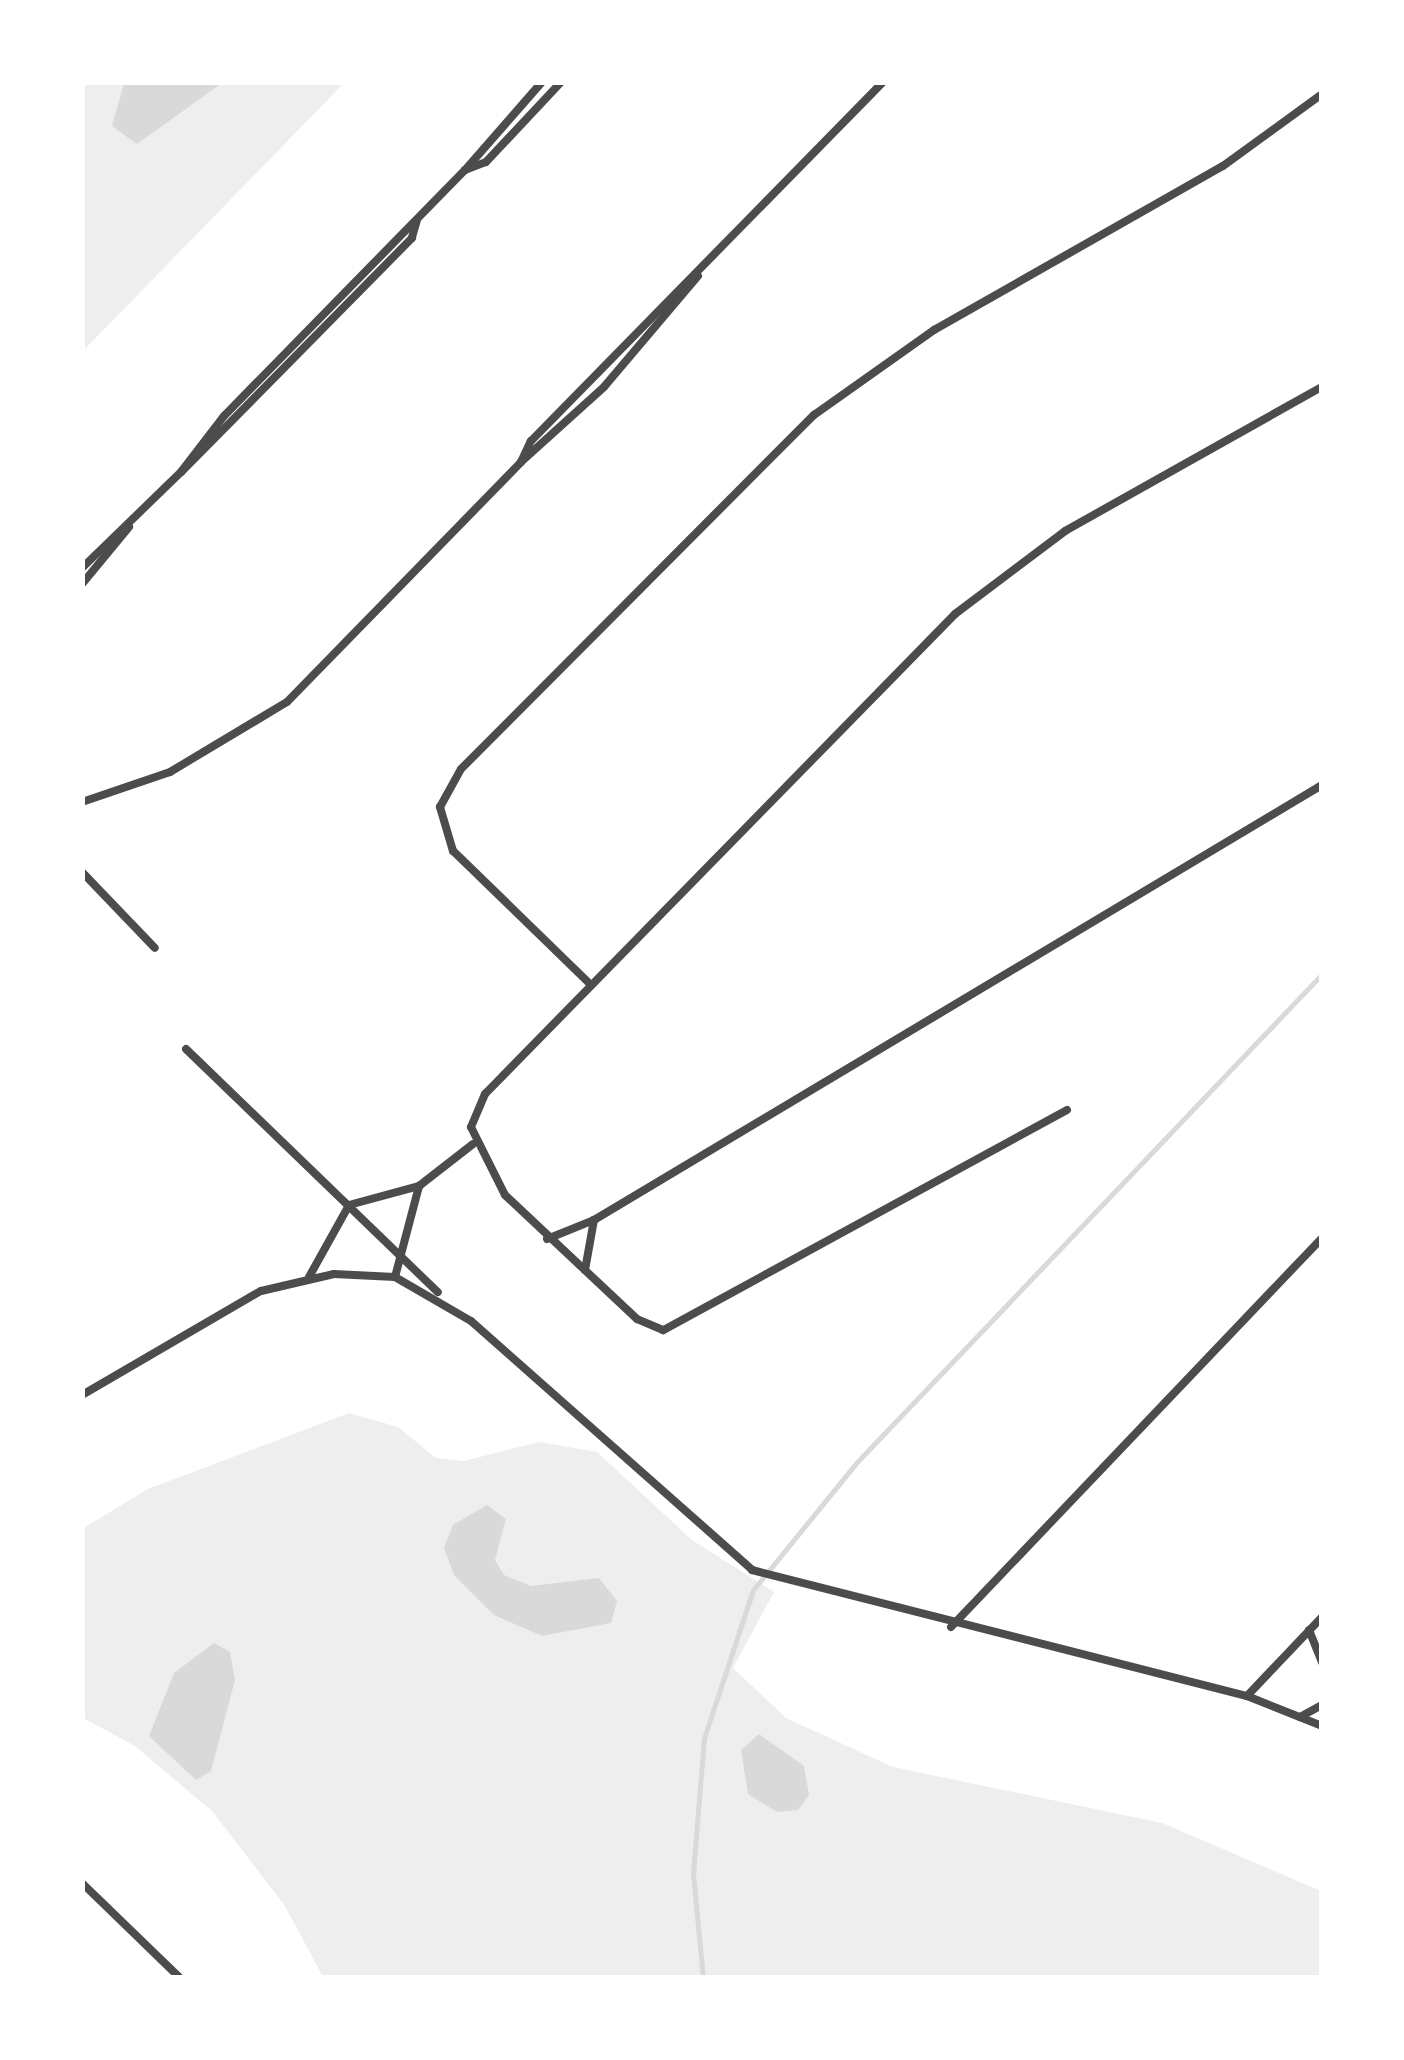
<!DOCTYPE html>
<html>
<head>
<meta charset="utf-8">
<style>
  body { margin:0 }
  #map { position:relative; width:1404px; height:2060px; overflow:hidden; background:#fff; font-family:Helvetica,sans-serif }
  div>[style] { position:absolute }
  .green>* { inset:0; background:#eee }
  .water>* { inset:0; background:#d9d9d9 }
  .stream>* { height:5px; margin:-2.5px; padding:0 2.5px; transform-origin:2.5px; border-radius:2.5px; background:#d9d9d9 }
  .minor>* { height:8px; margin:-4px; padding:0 4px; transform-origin:4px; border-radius:4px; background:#4c4c4c }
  span { translate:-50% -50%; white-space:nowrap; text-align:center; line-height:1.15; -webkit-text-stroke:10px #fff; paint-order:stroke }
  .frame { position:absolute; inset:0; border:85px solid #fff; pointer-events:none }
</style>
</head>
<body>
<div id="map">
  <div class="green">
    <i style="clip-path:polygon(83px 83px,344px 83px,83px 351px)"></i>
    <i style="clip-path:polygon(349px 1413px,398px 1427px,436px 1458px,464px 1461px,539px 1442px,597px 1452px,692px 1540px,774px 1592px,733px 1668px,786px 1718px,893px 1767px,1162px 1823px,1321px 1891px,1321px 1977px,323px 1977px,285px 1906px,213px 1812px,135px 1746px,83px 1718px,82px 1529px,148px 1489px)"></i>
  </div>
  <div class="water">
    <i style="clip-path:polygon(124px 83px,124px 82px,222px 83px,137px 144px,112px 126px)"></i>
    <i style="clip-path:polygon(487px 1505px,506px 1519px,495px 1560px,504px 1575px,531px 1586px,599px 1578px,617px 1601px,611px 1623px,542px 1636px,494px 1615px,454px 1575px,444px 1548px,453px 1525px)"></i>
    <i style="clip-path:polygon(214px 1643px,230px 1652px,235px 1680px,211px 1771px,196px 1780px,149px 1736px,174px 1673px)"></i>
    <i style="clip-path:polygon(759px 1734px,804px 1766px,809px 1795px,798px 1810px,777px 1812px,748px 1794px,741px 1750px)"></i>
  </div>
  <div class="stream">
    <i style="left:703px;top:1978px;width:104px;rotate:-95.5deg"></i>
    <i style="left:693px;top:1874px;width:136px;rotate:-85.4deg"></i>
    <i style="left:704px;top:1738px;width:156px;rotate:-71.7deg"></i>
    <i style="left:753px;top:1590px;width:166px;rotate:-50.9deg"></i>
    <i style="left:858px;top:1461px;width:673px;rotate:-46.39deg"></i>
  </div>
  <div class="minor">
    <i style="left:542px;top:82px;width:117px;rotate:131.2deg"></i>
    <i style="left:465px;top:170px;width:22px;rotate:-21deg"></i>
    <i style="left:486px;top:162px;width:110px;rotate:-46.8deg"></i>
    <i style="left:417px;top:220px;width:19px;rotate:106deg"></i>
    <i style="left:412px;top:238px;width:329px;rotate:134.6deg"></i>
    <i style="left:181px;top:472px;width:71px;rotate:-52.5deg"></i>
    <i style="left:224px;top:416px;width:344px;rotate:-45.6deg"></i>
    <i style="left:698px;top:276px;width:145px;rotate:130.3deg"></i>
    <i style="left:604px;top:387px;width:112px;rotate:137.9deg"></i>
    <i style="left:521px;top:462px;width:23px;rotate:-65deg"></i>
    <i style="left:531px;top:441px;width:503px;rotate:-45.56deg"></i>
    <i style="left:82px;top:568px;width:138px;rotate:-44.1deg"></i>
    <i style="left:82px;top:584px;width:74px;rotate:-50.5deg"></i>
    <i style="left:82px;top:802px;width:93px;rotate:-18.8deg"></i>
    <i style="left:170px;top:772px;width:136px;rotate:-30.9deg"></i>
    <i style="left:287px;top:702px;width:335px;rotate:-45.7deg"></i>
    <i style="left:82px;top:872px;width:105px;rotate:46.2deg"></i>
    <i style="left:590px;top:984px;width:191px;rotate:-135.8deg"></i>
    <i style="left:453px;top:851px;width:46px;rotate:-106.5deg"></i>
    <i style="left:440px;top:807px;width:43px;rotate:-61.1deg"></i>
    <i style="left:461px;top:769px;width:500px;rotate:-45.1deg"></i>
    <i style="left:814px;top:415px;width:147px;rotate:-35.3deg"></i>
    <i style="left:934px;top:330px;width:332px;rotate:-29.6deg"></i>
    <i style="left:1223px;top:166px;width:122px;rotate:-36deg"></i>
    <i style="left:186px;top:1049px;width:350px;rotate:44deg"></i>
    <i style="left:1067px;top:1110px;width:460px;rotate:151.4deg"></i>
    <i style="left:663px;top:1330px;width:28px;rotate:-157deg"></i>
    <i style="left:637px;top:1319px;width:181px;rotate:-136.8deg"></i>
    <i style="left:505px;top:1195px;width:76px;rotate:-116.6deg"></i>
    <i style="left:471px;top:1127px;width:36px;rotate:-67deg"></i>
    <i style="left:485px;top:1094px;width:672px;rotate:-45.6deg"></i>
    <i style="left:955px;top:614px;width:138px;rotate:-37deg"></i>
    <i style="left:1065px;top:531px;width:295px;rotate:-29.3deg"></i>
    <i style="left:547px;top:1239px;width:51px;rotate:-22deg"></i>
    <i style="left:594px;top:1220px;width:848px;rotate:-30.86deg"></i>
    <i style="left:585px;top:1270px;width:51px;rotate:-79.8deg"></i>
    <i style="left:309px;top:1277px;width:82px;rotate:-60.9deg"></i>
    <i style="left:349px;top:1205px;width:73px;rotate:-15.2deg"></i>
    <i style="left:419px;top:1186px;width:68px;rotate:-37.9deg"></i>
    <i style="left:395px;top:1277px;width:94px;rotate:-75.2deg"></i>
    <i style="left:82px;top:1395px;width:207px;rotate:-30.2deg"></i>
    <i style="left:261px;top:1291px;width:75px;rotate:-13.1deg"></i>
    <i style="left:334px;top:1274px;width:61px;rotate:2.8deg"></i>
    <i style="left:395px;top:1277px;width:88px;rotate:30.1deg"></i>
    <i style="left:471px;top:1321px;width:375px;rotate:41.5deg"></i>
    <i style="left:752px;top:1570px;width:511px;rotate:14.28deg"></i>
    <i style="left:1247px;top:1696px;width:81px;rotate:21.8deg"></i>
    <i style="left:951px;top:1627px;width:538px;rotate:-46.36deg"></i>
    <i style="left:1309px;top:1630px;width:35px;rotate:68deg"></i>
    <i style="left:1247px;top:1696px;width:109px;rotate:-46.5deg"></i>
    <i style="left:1300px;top:1717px;width:25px;rotate:-29deg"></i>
    <i style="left:82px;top:1883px;width:136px;rotate:44.1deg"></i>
  </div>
  <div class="frame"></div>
</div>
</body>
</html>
